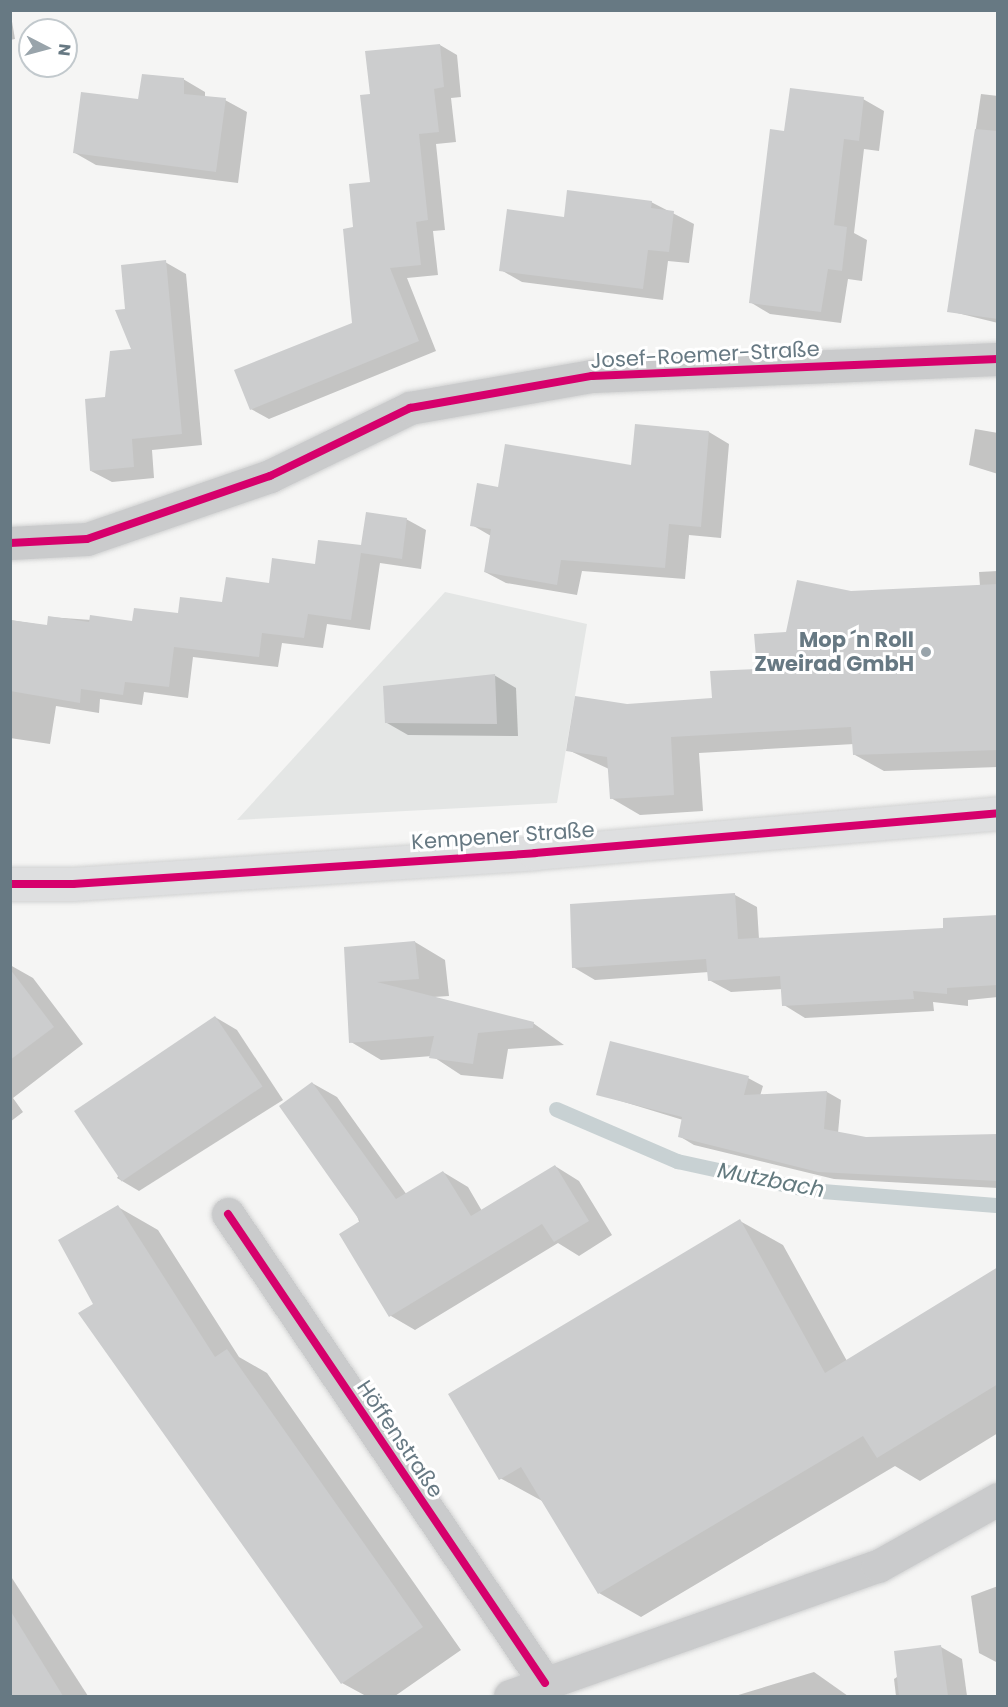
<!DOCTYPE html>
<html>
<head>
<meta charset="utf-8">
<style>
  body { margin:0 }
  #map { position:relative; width:1008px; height:1707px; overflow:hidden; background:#f5f5f4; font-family:Poppins,sans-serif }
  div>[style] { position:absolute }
  .built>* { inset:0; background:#e4e6e5 }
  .shadow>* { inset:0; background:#0003 }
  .stream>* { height:15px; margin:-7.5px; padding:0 7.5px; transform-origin:7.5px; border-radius:7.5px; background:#c8d1d3 }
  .building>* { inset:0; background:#cccdce; transform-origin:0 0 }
  .roads { filter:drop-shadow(0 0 2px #d1d2d2) drop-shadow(0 0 2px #d1d2d2) }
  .minor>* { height:33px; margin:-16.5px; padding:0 16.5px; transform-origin:16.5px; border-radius:16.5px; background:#cacbcc }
  .major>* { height:33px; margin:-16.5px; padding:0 16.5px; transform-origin:16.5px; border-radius:16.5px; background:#dedfe0 }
  .cycleway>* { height:8px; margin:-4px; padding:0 4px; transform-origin:4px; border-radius:4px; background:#d6006c }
  .dots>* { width:16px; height:16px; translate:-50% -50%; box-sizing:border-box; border:3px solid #fff; border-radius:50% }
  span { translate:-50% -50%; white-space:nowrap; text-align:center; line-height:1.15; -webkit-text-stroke:6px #fff; paint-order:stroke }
  .street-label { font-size:21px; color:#677983 }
  .poi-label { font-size:21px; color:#677983; font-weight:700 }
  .right { translate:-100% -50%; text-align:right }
  .water-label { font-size:22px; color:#637a7f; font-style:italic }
  .frame { position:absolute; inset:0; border:12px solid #677983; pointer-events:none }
  .north { position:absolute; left:18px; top:18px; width:60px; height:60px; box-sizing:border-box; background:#fff; border:2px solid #c2c9cd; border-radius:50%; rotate:96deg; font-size:16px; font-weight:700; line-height:24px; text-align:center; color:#677983 }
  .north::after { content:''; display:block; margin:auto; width:21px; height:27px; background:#99a4ab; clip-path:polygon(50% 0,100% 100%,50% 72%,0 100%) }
</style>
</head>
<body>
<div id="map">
  <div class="built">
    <i style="clip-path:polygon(445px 592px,587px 624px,557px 803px,237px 820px)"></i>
  </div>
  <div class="shadow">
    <i style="clip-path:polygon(10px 10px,15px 39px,10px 40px)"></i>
    <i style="clip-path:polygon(440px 45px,457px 55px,461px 97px,451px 98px,456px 142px,436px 144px,445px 230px,433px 231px,438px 275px,407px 278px,436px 351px,269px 419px,251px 409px,353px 324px,355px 229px,371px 183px,371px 96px)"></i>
    <i style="clip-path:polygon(183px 79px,205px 92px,205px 97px,225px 100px,247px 112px,238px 183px,96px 165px,75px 153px,139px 101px)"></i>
    <i style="clip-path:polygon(981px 94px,998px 96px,998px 323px,949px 311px)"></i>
    <i style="clip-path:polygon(863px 99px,884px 111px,879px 151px,864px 149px,854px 233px,867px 240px,862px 281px,848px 279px,841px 323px,770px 314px,750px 302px,786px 133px)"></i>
    <i style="clip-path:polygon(651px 202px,694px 224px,689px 263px,668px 261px,663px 300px,522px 282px,501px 270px,565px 218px)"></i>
    <i style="clip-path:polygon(165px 262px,186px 274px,202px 445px,152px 450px,154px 478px,112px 482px,91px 471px,107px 399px,133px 350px)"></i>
    <i style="clip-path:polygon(636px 425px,709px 432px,729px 444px,721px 538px,689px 535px,685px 579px,582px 571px,577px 595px,506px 583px,485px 572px,491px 536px,472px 525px,500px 489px,633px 466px)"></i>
    <i style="clip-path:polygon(975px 429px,998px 433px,998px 474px,969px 465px)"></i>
    <i style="clip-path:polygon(406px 519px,426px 530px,421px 569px,380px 563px,370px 630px,327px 624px,323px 648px,282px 643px,278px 667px,193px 657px,188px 698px,144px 692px,142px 705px,100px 699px,99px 713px,56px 706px,50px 744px,10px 738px,10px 620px,48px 626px,49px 617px,134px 623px,223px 604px,363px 547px)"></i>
    <i style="clip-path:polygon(998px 571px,998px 767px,884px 771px,855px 755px,854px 744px,699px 753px,703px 811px,640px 815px,611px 798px,609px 769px,568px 750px,627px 706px,713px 699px,758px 670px,788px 633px,851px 593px,980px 586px,979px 572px)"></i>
    <i style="clip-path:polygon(494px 675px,516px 688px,518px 736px,408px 735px,387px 723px)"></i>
    <i style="clip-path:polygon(735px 895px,757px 907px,759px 939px,945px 929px,998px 917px,998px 997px,968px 1000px,968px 1006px,933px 1002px,934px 1011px,805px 1018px,784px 1005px,783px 989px,731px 992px,709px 980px,709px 972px,595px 980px,573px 967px)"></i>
    <i style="clip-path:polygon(415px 942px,445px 960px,449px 996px,433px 997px,533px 1023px,564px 1045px,508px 1049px,503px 1079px,461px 1075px,432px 1056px,381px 1060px,351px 1042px,346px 948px)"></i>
    <i style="clip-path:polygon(10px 965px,33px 978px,83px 1044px,13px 1098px,23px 1112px,10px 1122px)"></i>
    <i style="clip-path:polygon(215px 1017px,237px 1030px,283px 1100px,139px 1191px,117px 1178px)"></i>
    <i style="clip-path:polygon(748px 1078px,763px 1086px,760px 1096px,827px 1092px,841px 1100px,838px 1133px,866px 1139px,998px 1135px,998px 1188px,834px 1179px,694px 1145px,679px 1136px,683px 1120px,598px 1094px)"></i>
    <i style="clip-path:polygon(312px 1083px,337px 1097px,407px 1195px,443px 1172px,468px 1187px,482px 1211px,555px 1166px,579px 1181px,612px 1235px,579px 1256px,558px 1243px,415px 1330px,391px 1316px)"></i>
    <i style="clip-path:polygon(118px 1207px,158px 1230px,239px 1357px,267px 1373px,461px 1650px,395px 1696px,366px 1696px,342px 1683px,80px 1314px,95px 1305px)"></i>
    <i style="clip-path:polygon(740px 1221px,783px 1245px,847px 1361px,998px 1268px,998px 1433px,920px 1481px,895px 1466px,641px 1617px,599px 1593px,544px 1502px,500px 1478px)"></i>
    <i style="clip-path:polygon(10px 1575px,88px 1696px,10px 1696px)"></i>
    <i style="clip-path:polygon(998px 1586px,998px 1663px,979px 1653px,971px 1596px)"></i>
    <i style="clip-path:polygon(941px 1647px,962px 1659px,967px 1696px,896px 1696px,894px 1679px)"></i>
    <i style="clip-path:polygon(814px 1672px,848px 1696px,735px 1696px)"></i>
  </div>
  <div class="stream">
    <i style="left:556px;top:1109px;width:132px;rotate:23.3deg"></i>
    <i style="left:677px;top:1161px;width:136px;rotate:12.3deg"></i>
    <i style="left:810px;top:1190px;width:189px;rotate:4.6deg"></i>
  </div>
  <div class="building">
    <i style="clip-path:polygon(440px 44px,444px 87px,434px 89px,439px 132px,419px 134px,428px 220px,416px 222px,421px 265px,390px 268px,419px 341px,250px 410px,234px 370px,352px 323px,343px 229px,353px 227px,349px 184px,370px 182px,360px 95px,370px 94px,365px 51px)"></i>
    <i style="clip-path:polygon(142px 74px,184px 78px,184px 94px,226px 98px,216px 172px,73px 153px,81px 92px,138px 99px)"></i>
    <i style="clip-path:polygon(790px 88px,864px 97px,859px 141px,844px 139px,834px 225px,847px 227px,842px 271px,828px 269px,821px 312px,749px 303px,770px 129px,784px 131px)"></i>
    <i style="clip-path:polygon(975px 129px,998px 131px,998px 319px,947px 312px)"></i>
    <i style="clip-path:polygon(567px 190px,652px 201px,651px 208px,674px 211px,669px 252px,648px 250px,643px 289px,499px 271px,507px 209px,564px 217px)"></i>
    <i style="clip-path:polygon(166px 260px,182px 434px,132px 439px,134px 467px,90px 471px,85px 399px,105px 397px,110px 351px,131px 349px,115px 310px,125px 309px,121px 265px)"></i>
    <i style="clip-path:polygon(635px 424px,709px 431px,701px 527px,669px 524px,665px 568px,561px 560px,557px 585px,484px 572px,491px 529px,470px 526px,477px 483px,498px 487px,505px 444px,631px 465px)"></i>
    <i style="clip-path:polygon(366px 512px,407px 518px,402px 559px,361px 553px,351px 620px,308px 614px,304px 638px,262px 633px,259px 657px,174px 647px,169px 687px,125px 682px,123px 695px,81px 689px,80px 703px,10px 691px,10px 620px,47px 625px,48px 616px,89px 622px,90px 615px,132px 621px,134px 608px,178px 613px,180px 597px,222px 602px,226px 577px,269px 583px,272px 558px,315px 564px,318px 540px,361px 545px)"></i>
    <i style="clip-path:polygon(797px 580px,851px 591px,998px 584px,998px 750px,853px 755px,851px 727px,671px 737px,674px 795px,610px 799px,607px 757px,566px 751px,575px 696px,627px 704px,712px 698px,710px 671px,757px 669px,754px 634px,786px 632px)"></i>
    <i style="clip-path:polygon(495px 674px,497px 724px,385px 723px,383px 686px)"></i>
    <i style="clip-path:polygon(735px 893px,738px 939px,943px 928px,943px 918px,998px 915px,998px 985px,947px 988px,947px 994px,913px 991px,914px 999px,782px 1006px,780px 976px,708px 981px,706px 959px,572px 968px,570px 904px)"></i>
    <i style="clip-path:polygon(415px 941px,419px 979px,377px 982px,534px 1022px,533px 1028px,478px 1033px,473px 1064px,429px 1058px,434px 1036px,349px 1043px,344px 947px)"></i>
    <i style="clip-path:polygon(10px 969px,54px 1027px,10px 1060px)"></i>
    <i style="left:215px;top:1016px;width:85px;height:170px;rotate:56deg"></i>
    <i style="clip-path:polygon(610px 1041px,749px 1076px,744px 1095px,827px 1091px,824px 1129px,866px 1137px,998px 1134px,998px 1181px,818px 1172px,678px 1137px,682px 1117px,596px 1095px)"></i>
    <i style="clip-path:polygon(312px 1082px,396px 1199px,443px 1171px,471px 1216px,555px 1165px,589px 1221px,554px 1242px,542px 1224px,389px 1317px,339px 1234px,360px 1221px,279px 1106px)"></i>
    <i style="clip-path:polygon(118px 1205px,215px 1357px,227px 1349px,423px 1627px,341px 1684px,78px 1313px,93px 1304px,58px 1240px)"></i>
    <i style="clip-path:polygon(740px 1219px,825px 1373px,998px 1267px,998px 1384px,877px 1458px,863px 1436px,598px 1594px,521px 1467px,499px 1480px,448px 1394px)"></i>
    <i style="clip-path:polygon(10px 1610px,63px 1696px,10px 1696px)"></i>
    <i style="clip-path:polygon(941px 1645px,948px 1696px,899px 1696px,894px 1651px)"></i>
  </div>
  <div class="roads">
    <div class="minor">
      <i style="left:10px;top:543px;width:77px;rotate:-3deg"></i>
      <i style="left:87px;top:539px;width:194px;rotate:-19deg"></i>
      <i style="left:270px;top:476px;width:156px;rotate:-25.9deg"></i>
      <i style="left:410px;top:408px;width:185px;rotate:-10deg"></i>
      <i style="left:592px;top:376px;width:406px;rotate:-2.4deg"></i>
      <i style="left:228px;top:1214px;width:566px;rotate:55.94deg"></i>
      <i style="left:510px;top:1696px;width:390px;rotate:-19.5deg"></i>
      <i style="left:878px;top:1566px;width:137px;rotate:-29.2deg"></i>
    </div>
    <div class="major">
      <i style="left:10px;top:884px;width:63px"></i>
      <i style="left:73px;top:884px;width:463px;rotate:-3.8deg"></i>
      <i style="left:535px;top:853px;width:465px;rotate:-4.9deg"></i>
    </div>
  </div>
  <div class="cycleway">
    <i style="left:10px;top:543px;width:77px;rotate:-3deg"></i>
    <i style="left:87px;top:539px;width:194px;rotate:-19deg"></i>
    <i style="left:270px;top:476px;width:156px;rotate:-25.9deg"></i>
    <i style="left:410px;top:408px;width:185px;rotate:-10deg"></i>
    <i style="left:592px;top:376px;width:406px;rotate:-2.4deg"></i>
    <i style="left:10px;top:884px;width:63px"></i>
    <i style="left:73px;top:884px;width:463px;rotate:-3.8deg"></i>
    <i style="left:535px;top:853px;width:465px;rotate:-4.9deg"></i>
    <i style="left:228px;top:1214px;width:566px;rotate:55.94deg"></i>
  </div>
  <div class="dots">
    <i style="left:926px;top:652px;background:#99a4ab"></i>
  </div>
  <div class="street-label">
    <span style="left:705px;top:355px;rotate:-3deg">Josef-Roemer-Straße</span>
    <span style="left:503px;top:836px;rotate:-4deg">Kempener Straße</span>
    <span style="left:400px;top:1439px;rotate:56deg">Höffenstraße</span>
  </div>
  <div class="poi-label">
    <span class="right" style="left:914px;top:652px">Mop ´n Roll<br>Zweirad GmbH</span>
  </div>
  <div class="water-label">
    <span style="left:771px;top:1180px;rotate:11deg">Mutzbach</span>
  </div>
  <div class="frame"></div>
  <div class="north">N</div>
</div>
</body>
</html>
